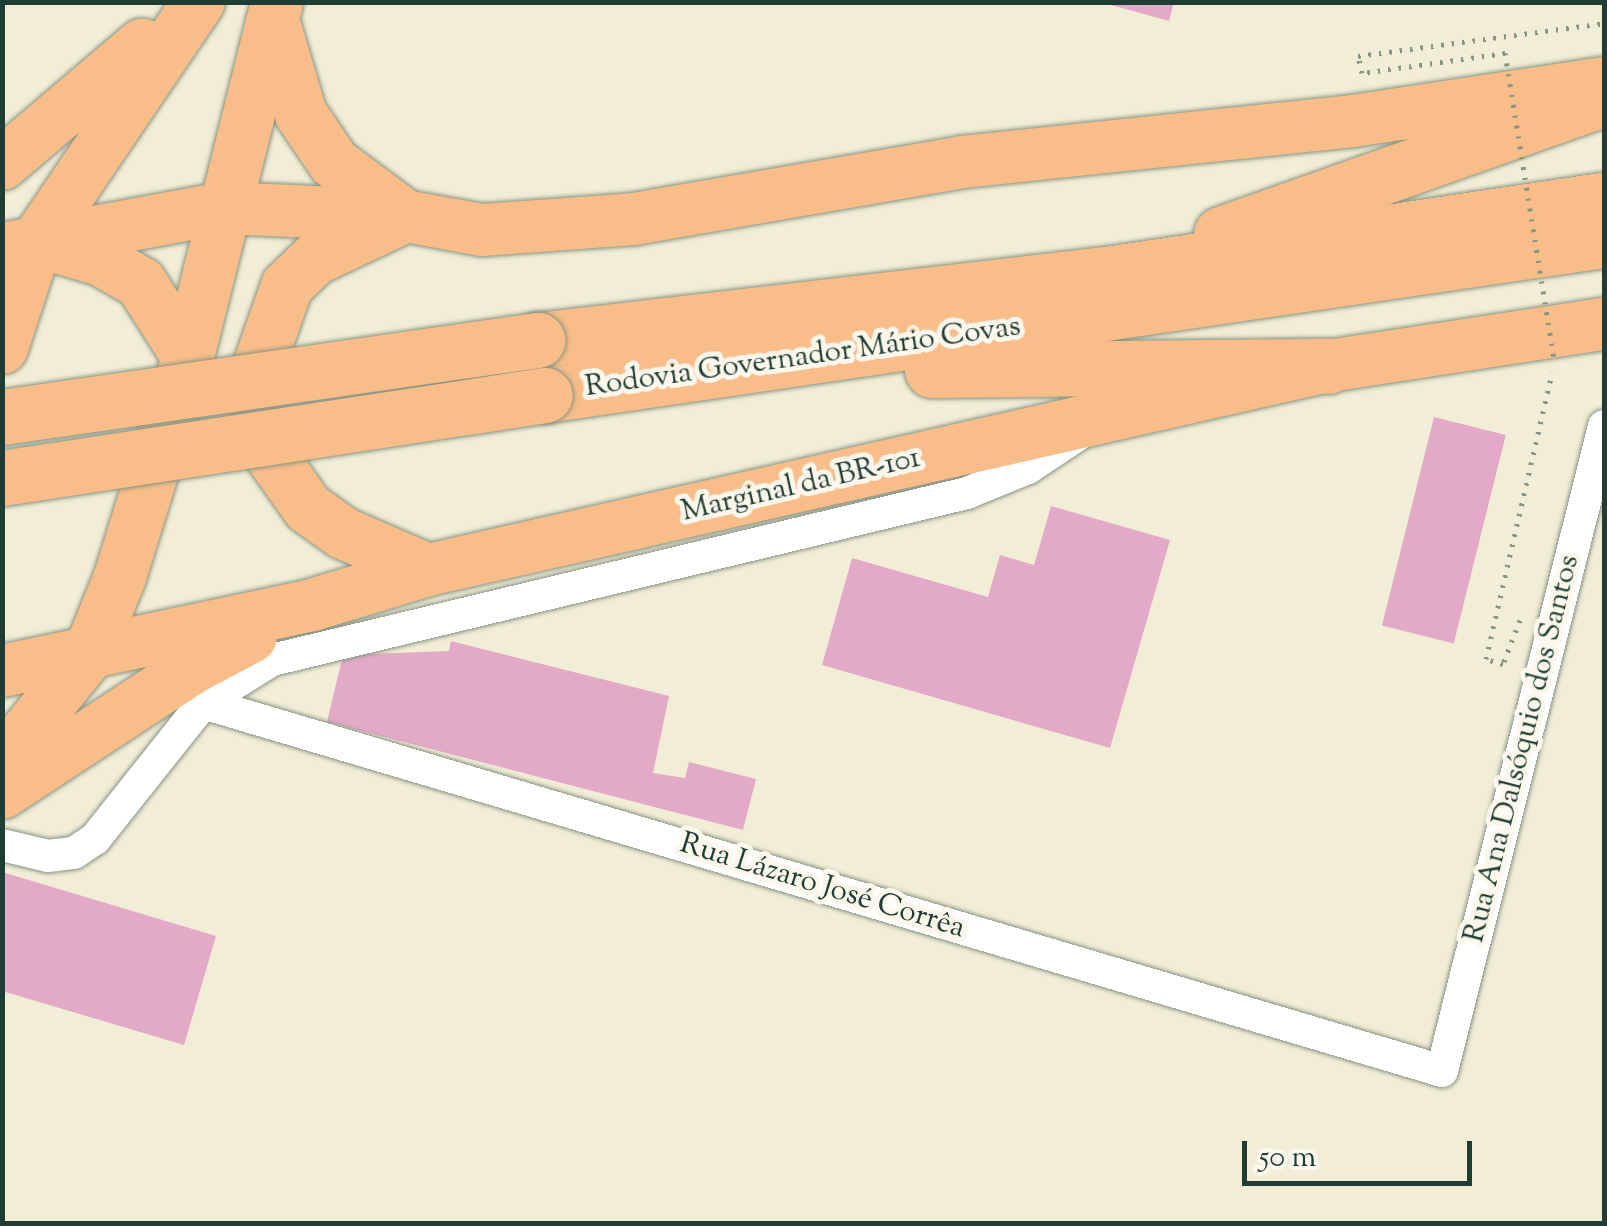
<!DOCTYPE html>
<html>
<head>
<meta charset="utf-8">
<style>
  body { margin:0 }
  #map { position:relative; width:1607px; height:1226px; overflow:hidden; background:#f2edd6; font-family:"Sorts Mill Goudy",serif }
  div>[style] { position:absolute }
  .building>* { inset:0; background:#e3aac7; transform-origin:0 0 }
  .path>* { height:5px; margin-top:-2.5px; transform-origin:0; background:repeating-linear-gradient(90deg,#889585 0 2.5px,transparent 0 10.5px) }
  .roads { filter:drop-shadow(0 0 2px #889585) drop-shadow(0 0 2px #889585) }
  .minor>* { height:32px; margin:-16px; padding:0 16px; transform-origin:16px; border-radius:16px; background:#fff }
  .primary>* { height:52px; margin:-26px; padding:0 26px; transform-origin:26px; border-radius:26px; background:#f8bd89 }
  .motorway>* { height:55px; margin:-27.5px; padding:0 27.5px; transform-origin:27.5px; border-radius:27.5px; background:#f8bd89 }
  .path-bridge>* { height:5px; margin-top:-2.5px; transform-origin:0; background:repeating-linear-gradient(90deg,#889585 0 2.5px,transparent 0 10.5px) }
  .bridges { filter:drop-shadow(0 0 2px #889585) drop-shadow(0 0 2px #889585) }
  .motorway-bridge>* { height:55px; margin:-27.5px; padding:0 27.5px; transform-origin:27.5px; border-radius:27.5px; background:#f8bd89 }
  span { translate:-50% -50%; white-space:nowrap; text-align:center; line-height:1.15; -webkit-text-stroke:10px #fbf7ec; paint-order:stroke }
  .street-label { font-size:30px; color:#1f3d34 }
  .frame { position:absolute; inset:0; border:5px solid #1f3d34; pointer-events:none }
  .scale { position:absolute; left:1242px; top:1141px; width:230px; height:45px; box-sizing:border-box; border:5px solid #1f3d34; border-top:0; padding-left:12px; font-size:30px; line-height:35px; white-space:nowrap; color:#1f3d34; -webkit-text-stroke:8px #fbf7ec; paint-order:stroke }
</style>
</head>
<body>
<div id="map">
  <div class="building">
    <i style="clip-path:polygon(1100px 2px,1174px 2px,1169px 21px)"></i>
    <i style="left:1434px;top:417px;width:74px;height:215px;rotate:14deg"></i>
    <i style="clip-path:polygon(1051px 506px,1170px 540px,1110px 748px,822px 665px,852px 558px,988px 597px,1000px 555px,1034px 565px)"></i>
    <i style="clip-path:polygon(451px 641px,669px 696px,653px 773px,685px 778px,689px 762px,756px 779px,743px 830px,327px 722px,343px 655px,449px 651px)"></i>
    <i style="clip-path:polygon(2px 872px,216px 936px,184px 1045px,2px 991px)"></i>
  </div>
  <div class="path">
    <i style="left:1505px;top:53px;width:144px;rotate:172deg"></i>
    <i style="left:1362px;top:73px;width:17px;rotate:-103deg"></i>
    <i style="left:1358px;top:56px;width:248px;rotate:-7.6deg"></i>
    <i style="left:1520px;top:620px;width:47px;rotate:111.1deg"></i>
    <i style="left:1503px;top:664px;width:18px;rotate:-164deg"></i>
    <i style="left:1486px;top:659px;width:294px;rotate:-77deg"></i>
  </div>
  <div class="roads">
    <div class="minor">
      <i style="left:203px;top:703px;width:1292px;rotate:16.54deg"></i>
      <i style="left:1442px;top:1071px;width:665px;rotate:-75.9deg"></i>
      <i style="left:2px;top:845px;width:47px;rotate:13.4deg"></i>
      <i style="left:48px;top:856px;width:26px;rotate:-7deg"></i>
      <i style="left:74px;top:853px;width:25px;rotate:-34deg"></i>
      <i style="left:95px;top:839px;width:174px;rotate:-51.5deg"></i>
      <i style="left:203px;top:703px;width:81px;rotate:-31.9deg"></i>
      <i style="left:272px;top:660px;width:715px;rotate:-13.51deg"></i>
      <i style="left:967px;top:493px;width:66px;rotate:-22.3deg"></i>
      <i style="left:1028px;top:468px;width:61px;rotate:-33.7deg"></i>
    </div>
    <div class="primary">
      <i style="left:274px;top:23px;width:95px;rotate:73.5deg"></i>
      <i style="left:301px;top:114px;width:59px;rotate:56deg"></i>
      <i style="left:334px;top:163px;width:89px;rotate:36.7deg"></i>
      <i style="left:2px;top:164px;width:184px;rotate:-40.4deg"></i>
      <i style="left:404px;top:217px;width:98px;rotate:154.7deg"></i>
      <i style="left:315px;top:259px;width:39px;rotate:136deg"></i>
      <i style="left:287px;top:286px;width:82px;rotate:109.3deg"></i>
      <i style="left:260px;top:363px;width:46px;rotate:91.2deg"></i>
      <i style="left:259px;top:409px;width:42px;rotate:79deg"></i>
      <i style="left:267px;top:450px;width:71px;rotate:54.7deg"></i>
      <i style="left:308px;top:508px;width:43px;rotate:35.5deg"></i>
      <i style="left:343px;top:533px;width:93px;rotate:23.5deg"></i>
      <i style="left:44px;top:243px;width:59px;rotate:16.6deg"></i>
      <i style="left:101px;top:260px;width:46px;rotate:29.9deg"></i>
      <i style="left:141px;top:283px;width:88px;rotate:57.6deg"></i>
      <i style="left:2px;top:249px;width:225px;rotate:-10.5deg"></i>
      <i style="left:223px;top:208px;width:182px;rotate:2.5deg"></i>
      <i style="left:405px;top:216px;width:78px;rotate:10.3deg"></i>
      <i style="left:482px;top:230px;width:152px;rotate:-4.1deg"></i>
      <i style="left:634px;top:219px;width:334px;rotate:-9.8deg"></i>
      <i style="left:963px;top:162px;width:392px;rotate:-6deg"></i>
      <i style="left:1353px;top:121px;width:254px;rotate:-8.6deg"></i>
      <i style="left:2px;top:348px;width:113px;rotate:-71.9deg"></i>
      <i style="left:37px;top:241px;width:289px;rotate:-55.9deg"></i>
      <i style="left:2px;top:671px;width:317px;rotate:-12deg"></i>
      <i style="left:312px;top:605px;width:121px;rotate:-16.8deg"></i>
      <i style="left:428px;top:570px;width:923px;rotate:-12.77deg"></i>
      <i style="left:1328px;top:366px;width:279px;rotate:-8.7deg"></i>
      <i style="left:2px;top:762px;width:136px;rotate:-50.9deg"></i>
      <i style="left:88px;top:656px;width:85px;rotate:-67.9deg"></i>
      <i style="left:120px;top:577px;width:230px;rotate:-72.8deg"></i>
      <i style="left:188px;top:357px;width:366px;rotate:-75.9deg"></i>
      <i style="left:2px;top:793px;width:230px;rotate:-33.3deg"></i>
      <i style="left:194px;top:667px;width:64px;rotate:-27.8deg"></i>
    </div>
    <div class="motorway">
      <i style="left:1221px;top:234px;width:406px;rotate:-19.5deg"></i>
      <i style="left:537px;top:340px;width:580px;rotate:-6.63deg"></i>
      <i style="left:1113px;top:273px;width:496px;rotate:-8.5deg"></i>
      <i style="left:932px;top:370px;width:396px;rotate:-0.6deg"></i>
      <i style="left:545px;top:395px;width:1070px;rotate:-8.33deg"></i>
    </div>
  </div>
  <div class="path-bridge">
    <i style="left:1505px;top:53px;width:311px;rotate:80.9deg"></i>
  </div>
  <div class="bridges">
    <div class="motorway-bridge">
      <i style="left:2px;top:417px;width:541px;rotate:-8.19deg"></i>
      <i style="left:2px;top:478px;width:549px;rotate:-8.69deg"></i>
    </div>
  </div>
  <div class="street-label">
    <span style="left:803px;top:358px;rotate:-8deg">Rodovia Governador Mário Covas</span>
    <span style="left:801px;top:486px;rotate:-13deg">Marginal da BR-101</span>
    <span style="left:1523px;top:749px;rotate:-76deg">Rua Ana Dalsóquio dos Santos</span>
    <span style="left:822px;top:887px;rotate:17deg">Rua Lázaro José Corrêa</span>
  </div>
  <div class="frame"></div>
  <div class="scale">50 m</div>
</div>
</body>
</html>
